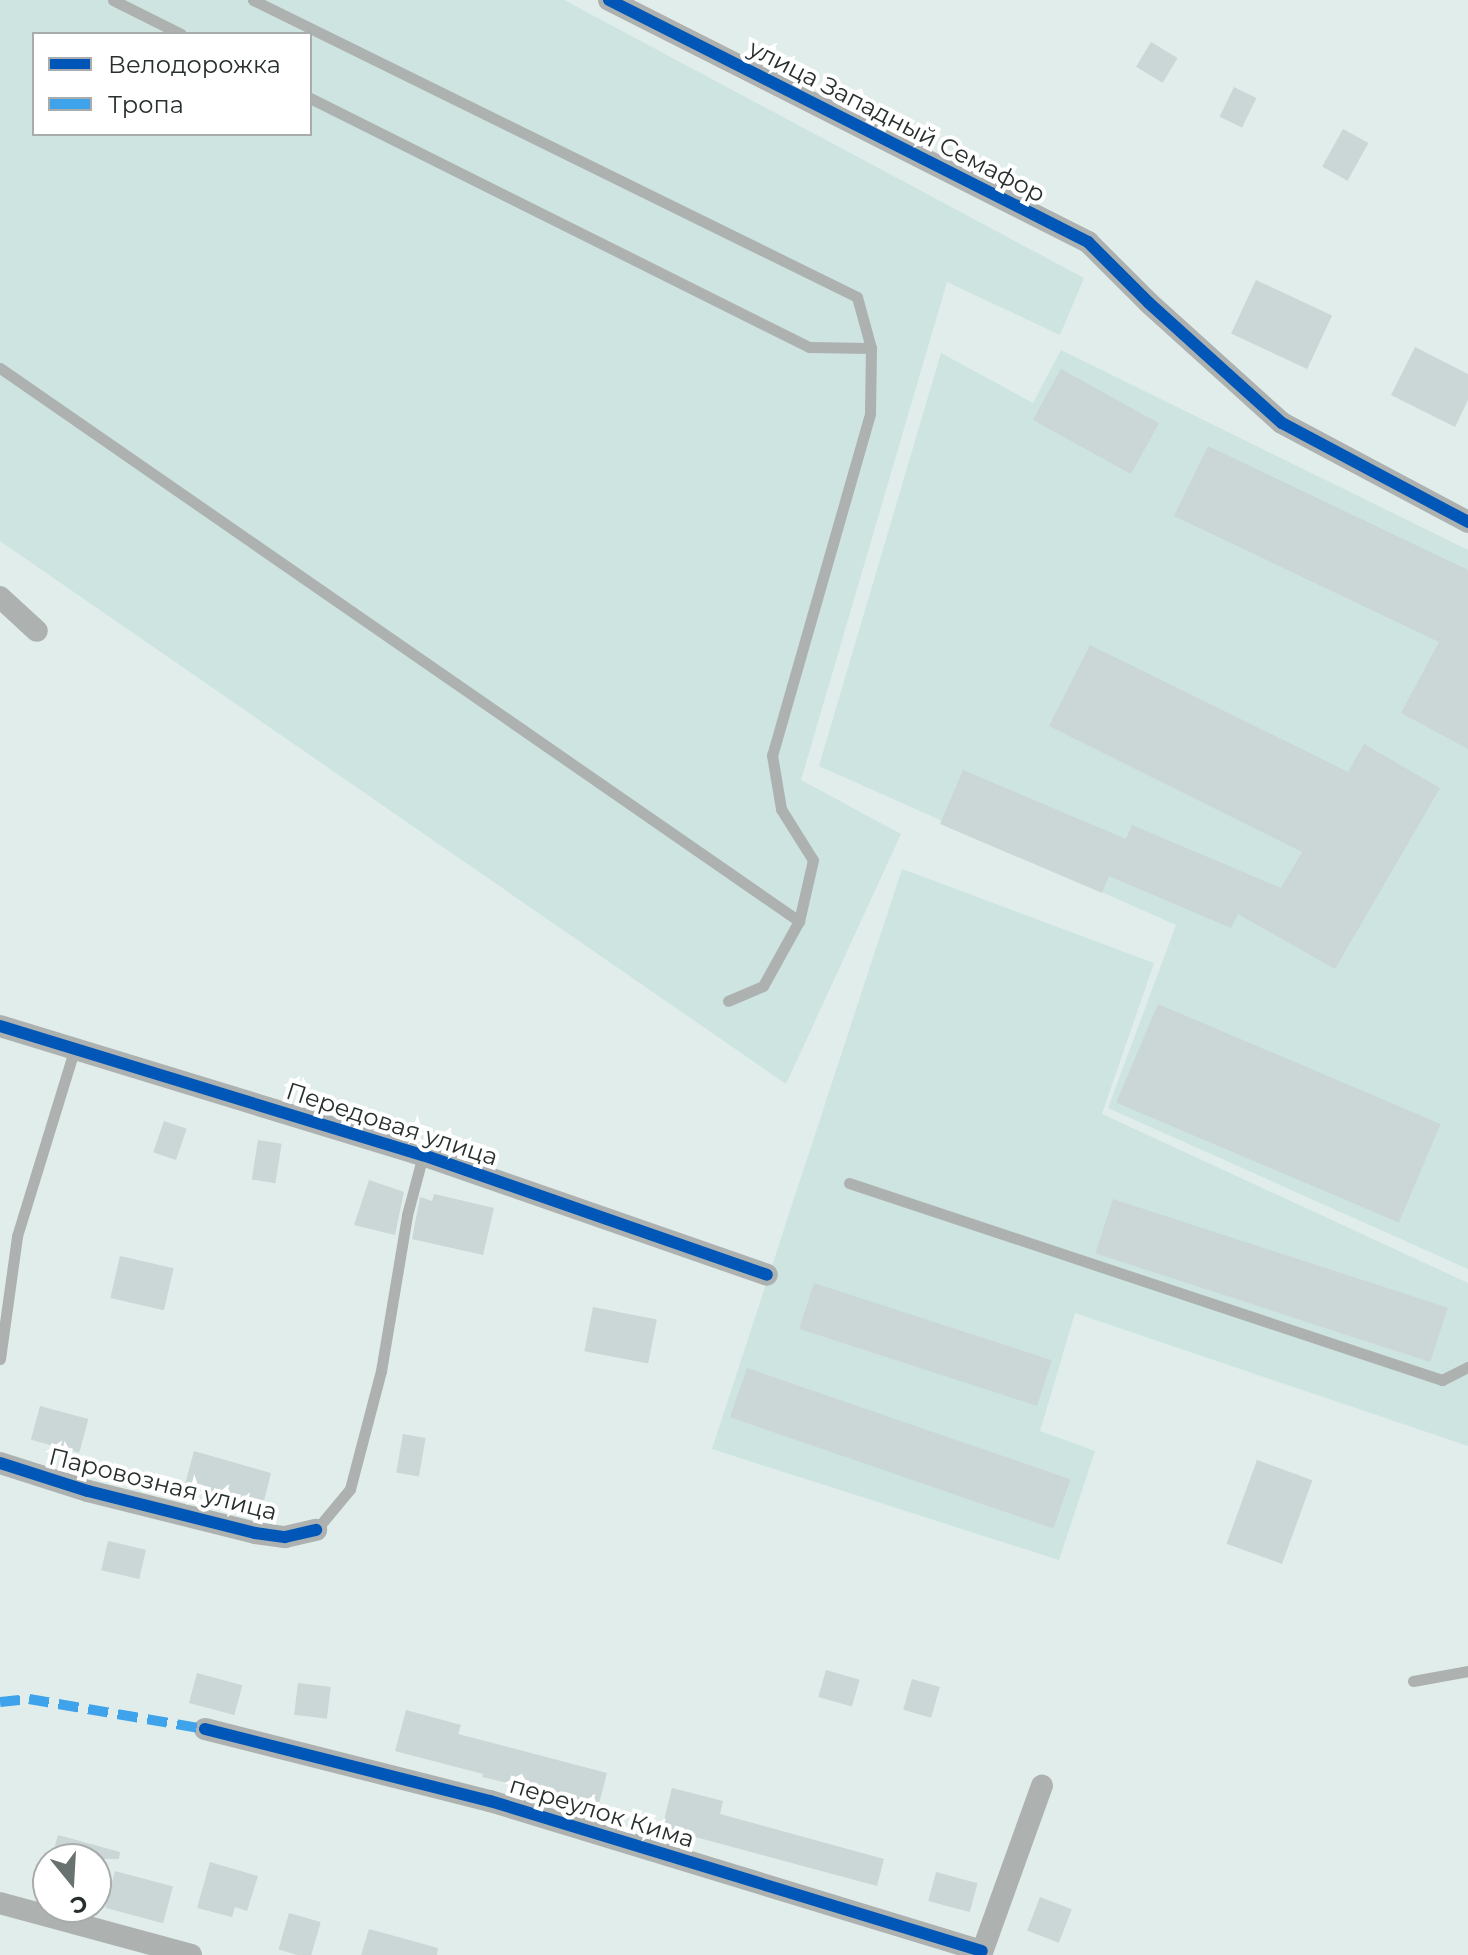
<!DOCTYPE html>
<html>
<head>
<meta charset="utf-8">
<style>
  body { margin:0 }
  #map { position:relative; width:1468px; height:1955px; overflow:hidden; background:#e0edea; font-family:Montserrat,sans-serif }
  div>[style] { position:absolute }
  .built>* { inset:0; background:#cde4e1 }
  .building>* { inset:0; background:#cbd6d6; transform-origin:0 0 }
  .lane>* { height:11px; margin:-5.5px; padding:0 5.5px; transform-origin:5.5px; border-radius:5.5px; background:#adb1af }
  .street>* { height:22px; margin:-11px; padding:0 11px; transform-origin:11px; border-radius:11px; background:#adb1af }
  .quiet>* { height:10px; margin-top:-5px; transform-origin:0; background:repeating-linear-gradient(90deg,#3ea3eb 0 20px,transparent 0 30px) }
  .cycleway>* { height:12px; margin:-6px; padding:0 6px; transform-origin:6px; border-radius:6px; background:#0057b8 }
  span { translate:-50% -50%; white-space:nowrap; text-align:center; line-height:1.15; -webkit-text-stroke:8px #fff; paint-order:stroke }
  .street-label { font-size:24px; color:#27302f }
  .legend { position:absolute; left:32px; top:32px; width:280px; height:104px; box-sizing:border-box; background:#fff; border:2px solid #a9acac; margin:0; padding:10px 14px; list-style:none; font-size:24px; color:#27302f }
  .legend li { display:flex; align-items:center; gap:16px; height:40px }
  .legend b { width:40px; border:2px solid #a9acac }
  .north { position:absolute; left:32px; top:1843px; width:80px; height:80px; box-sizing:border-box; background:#fff; border:2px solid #a9acac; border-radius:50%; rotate:162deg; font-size:22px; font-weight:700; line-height:32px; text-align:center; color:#27302f }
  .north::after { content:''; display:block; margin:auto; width:28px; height:36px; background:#687270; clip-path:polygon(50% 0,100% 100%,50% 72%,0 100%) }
</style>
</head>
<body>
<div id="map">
  <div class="built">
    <i style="clip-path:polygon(evenodd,0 0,564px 0,1084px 278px,1060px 335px,947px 282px,801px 780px,901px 834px,786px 1084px,0 541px,0 0,34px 34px,310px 34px,310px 134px,34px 134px,34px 34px)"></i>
    <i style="clip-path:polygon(1061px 350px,1468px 550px,1468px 1269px,1108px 1108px,1176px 925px,819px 766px,941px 353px,1033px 403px)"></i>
    <i style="clip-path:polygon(902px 869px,1154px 963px,1102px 1114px,1468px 1283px,1468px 1446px,1075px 1313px,1040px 1431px,1095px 1451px,1059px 1560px,712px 1449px)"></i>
  </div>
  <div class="building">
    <i style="left:1151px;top:42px;width:31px;height:29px;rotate:31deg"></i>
    <i style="left:1234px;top:87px;width:25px;height:33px;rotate:26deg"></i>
    <i style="left:1343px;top:129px;width:29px;height:43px;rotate:29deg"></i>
    <i style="left:1256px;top:280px;width:84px;height:59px;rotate:25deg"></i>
    <i style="clip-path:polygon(1415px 347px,1468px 374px,1468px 400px,1455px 427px,1391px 395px)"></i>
    <i style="left:1061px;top:369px;width:112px;height:58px;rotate:29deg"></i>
    <i style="clip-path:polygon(1208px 446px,1468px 570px,1468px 749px,1401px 713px,1439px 642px,1174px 516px)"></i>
    <i style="clip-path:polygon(1090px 645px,1348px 772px,1364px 744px,1440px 788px,1335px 969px,1238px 914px,1231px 928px,1109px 876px,1102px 893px,940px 824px,963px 770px,1126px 839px,1132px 825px,1281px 888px,1302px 852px,1049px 726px)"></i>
    <i style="left:1158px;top:1004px;width:307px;height:107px;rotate:23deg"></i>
    <i style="left:164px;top:1121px;width:24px;height:33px;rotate:19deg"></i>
    <i style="left:258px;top:1140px;width:24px;height:40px;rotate:9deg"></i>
    <i style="clip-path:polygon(369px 1180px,404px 1192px,395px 1235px,354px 1225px)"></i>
    <i style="clip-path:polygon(434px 1194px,494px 1208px,483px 1255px,412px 1239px,420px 1197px,432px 1201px)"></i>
    <i style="left:1113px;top:1199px;width:352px;height:57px;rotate:18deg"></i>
    <i style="left:120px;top:1256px;width:55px;height:43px;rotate:13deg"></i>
    <i style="left:814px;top:1283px;width:250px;height:48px;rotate:18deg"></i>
    <i style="left:593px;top:1307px;width:65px;height:45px;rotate:11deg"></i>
    <i style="left:747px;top:1368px;width:342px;height:52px;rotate:19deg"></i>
    <i style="left:40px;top:1406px;width:50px;height:35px;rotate:15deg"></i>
    <i style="left:403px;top:1434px;width:23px;height:39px;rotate:10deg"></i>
    <i style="clip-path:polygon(194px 1451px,271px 1473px,260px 1517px,225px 1508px,228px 1496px,185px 1484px)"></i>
    <i style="left:1257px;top:1460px;width:59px;height:89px;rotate:20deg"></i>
    <i style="left:108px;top:1541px;width:39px;height:30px;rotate:13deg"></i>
    <i style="left:826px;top:1670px;width:35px;height:28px;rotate:16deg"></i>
    <i style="left:197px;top:1673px;width:47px;height:31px;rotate:15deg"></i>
    <i style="left:912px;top:1679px;width:29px;height:32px;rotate:16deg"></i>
    <i style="left:298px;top:1683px;width:33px;height:32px;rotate:7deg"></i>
    <i style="clip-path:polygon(406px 1710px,461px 1725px,458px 1734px,607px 1773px,599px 1804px,482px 1777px,483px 1774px,395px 1751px)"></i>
    <i style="clip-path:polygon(672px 1788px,723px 1801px,720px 1814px,884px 1859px,877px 1886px,662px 1828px)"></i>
    <i style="clip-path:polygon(58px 1835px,120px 1852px,119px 1859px,51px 1859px)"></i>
    <i style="clip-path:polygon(210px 1862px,258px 1876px,247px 1911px,235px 1907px,232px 1917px,197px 1908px)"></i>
    <i style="left:115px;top:1871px;width:60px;height:38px;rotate:15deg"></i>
    <i style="left:936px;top:1872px;width:43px;height:30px;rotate:15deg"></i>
    <i style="left:1040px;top:1897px;width:34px;height:36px;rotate:21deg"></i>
    <i style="left:289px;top:1913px;width:33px;height:38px;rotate:16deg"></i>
    <i style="clip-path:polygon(369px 1929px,438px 1948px,437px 1955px,361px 1955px)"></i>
  </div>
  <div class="lane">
    <i style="left:113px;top:0;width:76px;rotate:26.6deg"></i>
    <i style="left:253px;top:0;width:673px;rotate:26.18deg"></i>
    <i style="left:857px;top:297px;width:53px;rotate:74.6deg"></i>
    <i style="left:871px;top:348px;width:66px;rotate:90.9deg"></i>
    <i style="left:870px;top:414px;width:355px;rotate:106deg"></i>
    <i style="left:772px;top:755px;width:55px;rotate:80.5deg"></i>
    <i style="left:781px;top:809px;width:60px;rotate:57.9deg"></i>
    <i style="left:813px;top:860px;width:63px;rotate:102.9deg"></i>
    <i style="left:799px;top:921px;width:74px;rotate:119deg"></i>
    <i style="left:763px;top:986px;width:38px;rotate:157deg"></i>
    <i style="left:310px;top:98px;width:558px;rotate:26.52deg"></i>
    <i style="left:809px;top:347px;width:62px;rotate:0.9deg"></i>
    <i style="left:0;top:368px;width:972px;rotate:34.69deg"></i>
    <i style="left:849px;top:1183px;width:625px;rotate:18.38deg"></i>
    <i style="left:1442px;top:1380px;width:29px;rotate:-27deg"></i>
    <i style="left:0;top:1359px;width:124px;rotate:-82.1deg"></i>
    <i style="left:17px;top:1236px;width:198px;rotate:-72.9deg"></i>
    <i style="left:316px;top:1530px;width:53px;rotate:-50.3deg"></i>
    <i style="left:350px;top:1489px;width:122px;rotate:-75.3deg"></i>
    <i style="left:381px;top:1371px;width:158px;rotate:-80.5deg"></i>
    <i style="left:407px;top:1215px;width:62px;rotate:-75.1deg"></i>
    <i style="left:1413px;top:1681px;width:56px;rotate:-10.3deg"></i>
  </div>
  <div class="street">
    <i style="left:609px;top:0;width:537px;rotate:26.8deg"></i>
    <i style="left:1088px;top:242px;width:86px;rotate:45deg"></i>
    <i style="left:1149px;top:303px;width:179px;rotate:42.1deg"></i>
    <i style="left:1282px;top:423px;width:211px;rotate:28deg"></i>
    <i style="left:0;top:597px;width:50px;rotate:42.6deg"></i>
    <i style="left:0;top:1026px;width:442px;rotate:17deg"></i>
    <i style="left:423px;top:1155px;width:364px;rotate:19.2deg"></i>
    <i style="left:0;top:1463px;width:92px;rotate:17.7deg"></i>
    <i style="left:88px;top:1491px;width:172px;rotate:14.1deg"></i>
    <i style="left:255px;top:1533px;width:30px;rotate:8deg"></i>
    <i style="left:285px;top:1537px;width:32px;rotate:-13deg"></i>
    <i style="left:205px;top:1729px;width:294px;rotate:14.2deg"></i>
    <i style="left:490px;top:1801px;width:514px;rotate:16.96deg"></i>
    <i style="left:0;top:1903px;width:198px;rotate:15.2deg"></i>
    <i style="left:981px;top:1955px;width:180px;rotate:-70.2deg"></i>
  </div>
  <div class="quiet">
    <i style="left:0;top:1702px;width:29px;rotate:-6deg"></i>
    <i style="left:29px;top:1699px;width:179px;rotate:9.7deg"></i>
  </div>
  <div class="cycleway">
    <i style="left:609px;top:0;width:537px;rotate:26.8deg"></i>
    <i style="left:1088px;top:242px;width:86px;rotate:45deg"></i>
    <i style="left:1149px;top:303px;width:179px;rotate:42.1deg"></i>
    <i style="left:1282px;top:423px;width:211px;rotate:28deg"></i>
    <i style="left:0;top:1026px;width:442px;rotate:17deg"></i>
    <i style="left:423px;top:1155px;width:364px;rotate:19.2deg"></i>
    <i style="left:0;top:1463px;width:92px;rotate:17.7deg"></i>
    <i style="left:88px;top:1491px;width:172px;rotate:14.1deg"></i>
    <i style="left:255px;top:1533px;width:30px;rotate:8deg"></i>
    <i style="left:285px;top:1537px;width:32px;rotate:-13deg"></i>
    <i style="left:205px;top:1729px;width:294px;rotate:14.2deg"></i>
    <i style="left:490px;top:1801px;width:514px;rotate:16.96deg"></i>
  </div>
  <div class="street-label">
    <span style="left:897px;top:121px;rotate:27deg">улица Западный Семафор</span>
    <span style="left:392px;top:1124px;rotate:18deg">Передовая улица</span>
    <span style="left:163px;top:1484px;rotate:14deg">Паровозная улица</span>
    <span style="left:602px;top:1812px;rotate:17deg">переулок Кима</span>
  </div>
  <ul class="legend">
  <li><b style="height:10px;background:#0057b8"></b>Велодорожка</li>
  <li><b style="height:10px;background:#3ea3eb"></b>Тропа</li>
  </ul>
  <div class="north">С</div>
</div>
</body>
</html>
